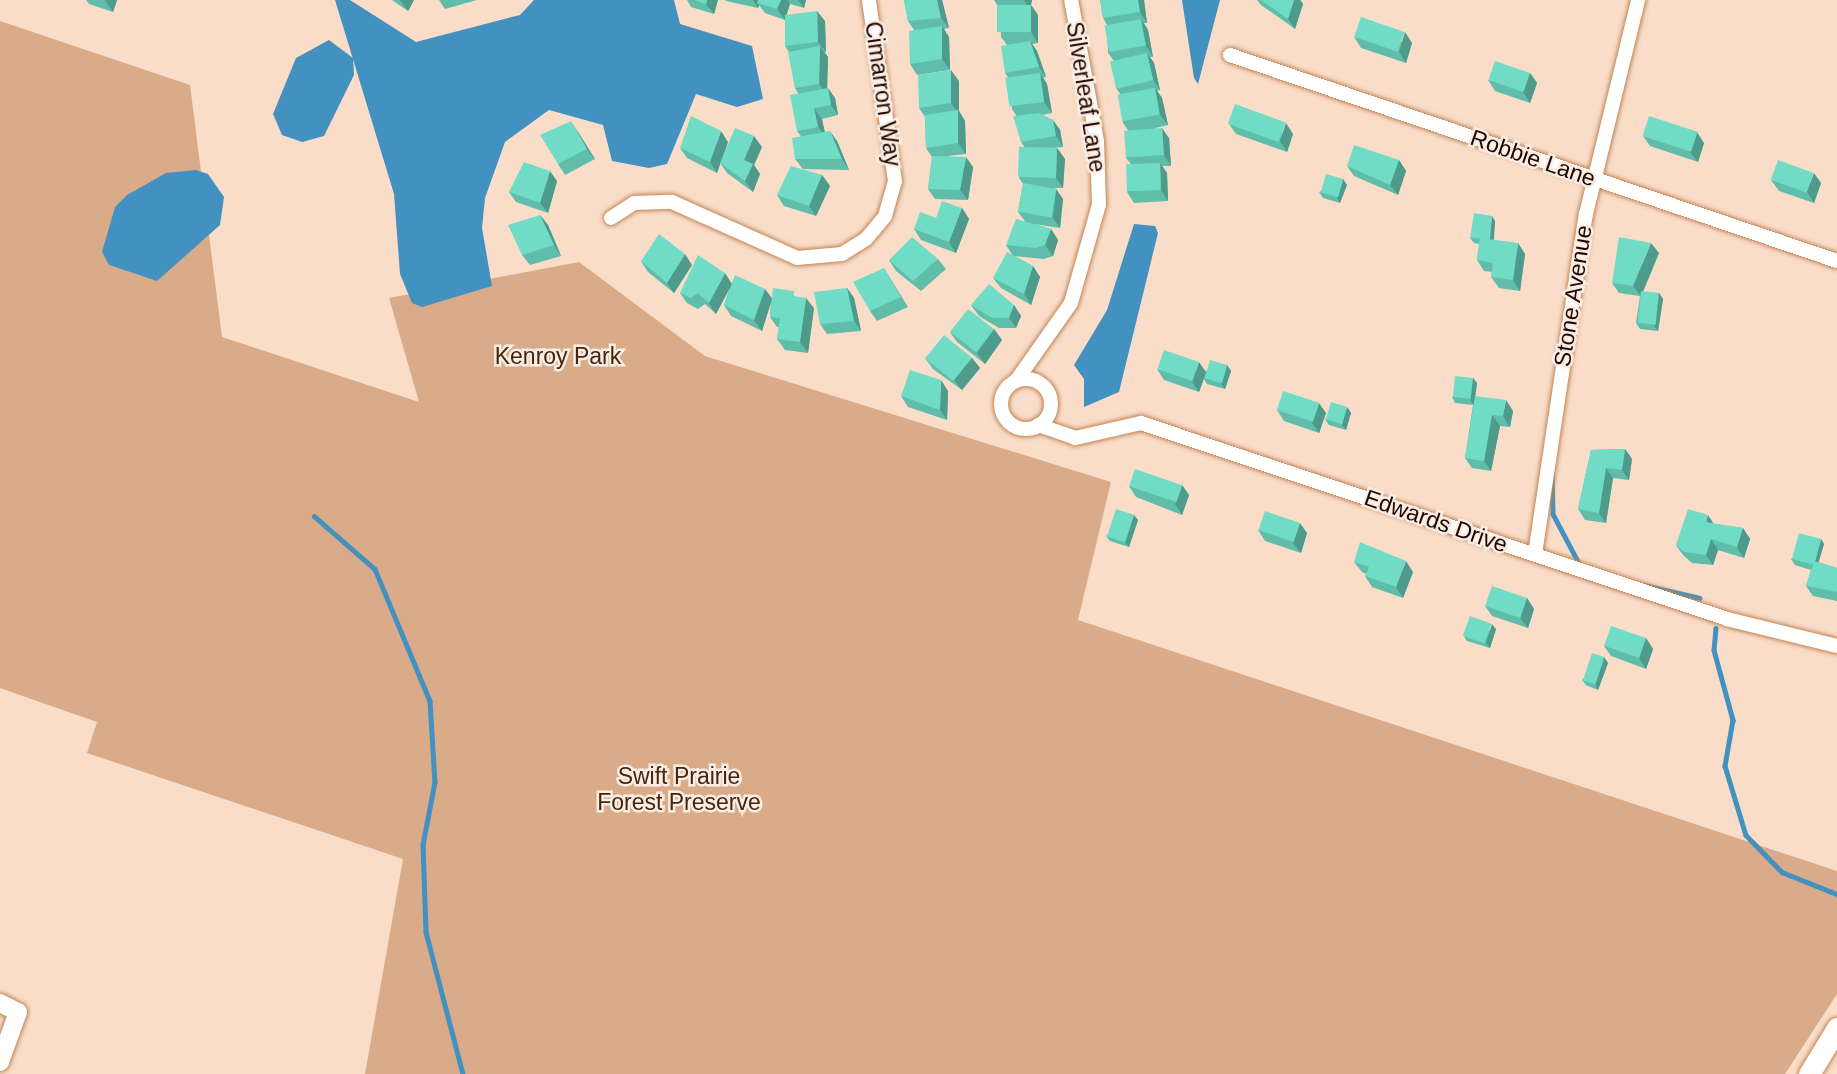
<!DOCTYPE html>
<html>
<head>
<meta charset="utf-8">
<style>
  body { margin:0 }
  #map { position:relative; width:1837px; height:1074px; overflow:hidden; background:#f9ddc9; font-family:Arial,sans-serif }
  div>[style] { position:absolute }
  .green>* { inset:0; background:#d9ab88 }
  .water>* { inset:0; background:#4391c0 }
  .stream>* { height:4.5px; margin:-2.25px; padding:0 2.25px; transform-origin:2.25px; border-radius:2.25px; background:#4391c0 }
  .roads { filter:drop-shadow(0 0 2px #c38451) drop-shadow(0 0 2px #c38451) }
  .minor>* { height:14px; margin:-7px; padding:0 7px; transform-origin:7px; border-radius:7px; background:#fff }
  .minor>.ring { margin:-7px; padding:0; box-sizing:content-box; background:none; border:14px solid #fff; border-radius:50% }
  .tertiary>* { height:18px; margin:-9px; padding:0 9px; transform-origin:9px; border-radius:9px; background:#fff }
  .secondary>* { height:21px; margin:-10.5px; padding:0 10.5px; transform-origin:10.5px; border-radius:10.5px; background:#fff }
  .wall>* { inset:0; background:#60bdaa }
  .shaded-wall>* { inset:0; background:#4e9a8b }
  .building>* { inset:0; background:#70dcc6; transform-origin:0 0 }
  span { translate:-50% -50%; white-space:nowrap; text-align:center; line-height:1.15; -webkit-text-stroke:5px #fbede3; paint-order:stroke }
  .street-label { font-size:23px; color:#1f0800 }
  .park-label { font-size:23px; color:#432710 }
</style>
</head>
<body>
<div id="map">
  <div class="green">
    <i style="clip-path:polygon(0 21px,190px 85px,222px 337px,419px 402px,389px 298px,579px 262px,705px 356px,1111px 482px,1078px 620px,1837px 871px,1837px 994px,1785px 1074px,365px 1074px,403px 859px,87px 753px,97px 722px,0 688px)"></i>
  </div>
  <div class="water">
    <i style="clip-path:polygon(335px 0,350px 0,416px 42px,520px 15px,534px 0,674px 0,680px 24px,752px 46px,763px 99px,737px 107px,696px 94px,667px 164px,649px 168px,612px 161px,603px 125px,549px 110px,505px 142px,485px 198px,482px 228px,492px 286px,422px 307px,412px 303px,400px 274px,394px 194px)"></i>
    <i style="clip-path:polygon(1182px 0,1220px 0,1198px 84px,1194px 78px)"></i>
    <i style="clip-path:polygon(329px 40px,353px 58px,354px 75px,324px 136px,302px 142px,282px 135px,273px 114px,296px 58px)"></i>
    <i style="clip-path:polygon(196px 170px,208px 174px,224px 197px,220px 225px,157px 281px,109px 265px,102px 252px,115px 207px,127px 195px,166px 173px)"></i>
    <i style="clip-path:polygon(1134px 224px,1155px 226px,1158px 233px,1119px 392px,1084px 407px,1084px 379px,1074px 365px,1107px 310px)"></i>
  </div>
  <div class="stream">
    <i style="left:1552px;top:473px;width:41px;rotate:88.6deg"></i>
    <i style="left:1553px;top:514px;width:58px;rotate:62.1deg"></i>
    <i style="left:314px;top:516px;width:81px;rotate:41deg"></i>
    <i style="left:375px;top:569px;width:143px;rotate:67.4deg"></i>
    <i style="left:430px;top:701px;width:81px;rotate:86.5deg"></i>
    <i style="left:435px;top:782px;width:64px;rotate:100.8deg"></i>
    <i style="left:423px;top:845px;width:87px;rotate:88deg"></i>
    <i style="left:426px;top:932px;width:147px;rotate:75.4deg"></i>
    <i style="left:1644px;top:585px;width:57px;rotate:13.1deg"></i>
    <i style="left:1716px;top:628px;width:22px;rotate:95deg"></i>
    <i style="left:1714px;top:650px;width:73px;rotate:74.8deg"></i>
    <i style="left:1733px;top:720px;width:47px;rotate:99.9deg"></i>
    <i style="left:1725px;top:766px;width:72px;rotate:73.1deg"></i>
    <i style="left:1746px;top:835px;width:52px;rotate:45.8deg"></i>
    <i style="left:1782px;top:872px;width:59px;rotate:21.8deg"></i>
  </div>
  <div class="roads">
    <div class="minor">
      <i style="left:1230px;top:55px;width:641px;rotate:18.75deg"></i>
      <i style="left:611px;top:218px;width:27px;rotate:-33deg"></i>
      <i style="left:634px;top:203px;width:38px;rotate:-2deg"></i>
      <i style="left:672px;top:202px;width:137px;rotate:24.1deg"></i>
      <i style="left:797px;top:258px;width:45px;rotate:-5.1deg"></i>
      <i style="left:842px;top:254px;width:28px;rotate:-32deg"></i>
      <i style="left:866px;top:239px;width:30px;rotate:-50deg"></i>
      <i style="left:885px;top:216px;width:36px;rotate:-74deg"></i>
      <i style="left:895px;top:181px;width:183px;rotate:-98.2deg"></i>
      <i class="ring" style="left:1001px;top:379px;width:36px;height:36px"></i>
      <i style="left:1016px;top:381px;width:95px;rotate:-54.8deg"></i>
      <i style="left:1071px;top:303px;width:102px;rotate:-74.1deg"></i>
      <i style="left:1099px;top:205px;width:64px;rotate:-91.8deg"></i>
      <i style="left:1097px;top:141px;width:143px;rotate:-100.4deg"></i>
      <i style="left:1038px;top:425px;width:39px;rotate:19deg"></i>
      <i style="left:1075px;top:438px;width:68px;rotate:-12.8deg"></i>
      <i style="left:1141px;top:423px;width:618px;rotate:18.49deg"></i>
      <i style="left:1727px;top:619px;width:113px;rotate:13.8deg"></i>
      <i style="left:1535px;top:554px;width:344px;rotate:-81.5deg"></i>
      <i style="left:1586px;top:214px;width:220px;rotate:-76.3deg"></i>
    </div>
    <div class="tertiary">
      <i style="left:0;top:1003px;width:20px;rotate:27deg"></i>
      <i style="left:18px;top:1012px;width:53px;rotate:109.8deg"></i>
    </div>
    <div class="secondary">
      <i style="left:1809px;top:1074px;width:54px;rotate:-58.7deg"></i>
    </div>
  </div>
  <div class="wall">
    <i style="clip-path:polygon(86px 0,117px 0,113px 12px,89px 4px)"></i>
    <i style="clip-path:polygon(392px 0,414px 0,408px 11px)"></i>
    <i style="clip-path:polygon(439px 0,477px 0,445px 9px)"></i>
    <i style="clip-path:polygon(687px 0,718px 0,714px 14px,691px 7px)"></i>
    <i style="clip-path:polygon(725px 0,806px 0,804px 8px,790px 4px,786px 15px,825px 21px,826px 52px,824px 52px,828px 57px,827px 88px,835px 98px,838px 115px,822px 119px,824px 132px,837px 141px,849px 170px,803px 169px,795px 159px,801px 136px,797px 131px,798px 93px,795px 88px,789px 52px,785px 46px,785px 20px,765px 13px,759px 5px,758px 8px,726px 1px)"></i>
    <i style="clip-path:polygon(904px 0,942px 0,949px 28px,944px 29px,949px 37px,950px 70px,917px 75px,910px 64px,914px 30px,908px 21px)"></i>
    <i style="clip-path:polygon(994px 0,1032px 0,1031px 5px,1038px 15px,1038px 43px,1032px 44px,1037px 51px,1046px 77px,1043px 78px,1047px 84px,1052px 113px,1042px 115px,1053px 120px,1060px 130px,1063px 147px,1053px 148px,1057px 148px,1065px 159px,1063px 188px,1053px 188px,1056px 189px,1063px 199px,1060px 228px,1034px 224px,1051px 229px,1058px 240px,1053px 256px,1044px 259px,1014px 256px,1033px 266px,1040px 277px,1031px 305px,1001px 288px,993px 278px,1013px 256px,1006px 245px,1025px 221px,1018px 212px,1023px 184px,1019px 178px,1026px 149px,1021px 142px,1016px 115px,1012px 109px,1010px 80px,1005px 73px,1007px 45px,1001px 37px,1000px 10px)"></i>
    <i style="clip-path:polygon(1100px 0,1144px 0,1147px 23px,1144px 23px,1148px 30px,1153px 57px,1150px 57px,1154px 63px,1160px 90px,1157px 91px,1162px 98px,1168px 125px,1155px 128px,1169px 138px,1171px 166px,1162px 166px,1167px 173px,1168px 201px,1134px 203px,1127px 192px,1131px 164px,1126px 158px,1128px 130px,1123px 123px,1121px 95px,1116px 88px,1114px 61px,1108px 53px,1107px 25px,1103px 18px)"></i>
    <i style="clip-path:polygon(1257px 0,1300px 0,1303px 4px,1295px 29px,1261px 5px)"></i>
    <i style="clip-path:polygon(1354px 37px,1412px 43px,1406px 63px,1361px 48px)"></i>
    <i style="clip-path:polygon(1530px 73px,1537px 83px,1530px 103px,1495px 91px,1488px 80px)"></i>
    <i style="clip-path:polygon(959px 81px,959px 111px,965px 121px,966px 154px,947px 156px,973px 167px,968px 200px,935px 199px,928px 189px,932px 157px,926px 148px,925px 117px,919px 108px)"></i>
    <i style="clip-path:polygon(1229px 124px,1293px 134px,1287px 152px,1236px 134px)"></i>
    <i style="clip-path:polygon(578px 132px,595px 159px,565px 175px,558px 164px)"></i>
    <i style="clip-path:polygon(1643px 136px,1704px 143px,1698px 162px,1650px 146px)"></i>
    <i style="clip-path:polygon(728px 142px,723px 157px,762px 147px,754px 165px,760px 174px,753px 192px,727px 173px,720px 163px,717px 173px,687px 158px,680px 148px)"></i>
    <i style="clip-path:polygon(1399px 160px,1406px 171px,1398px 195px,1354px 176px,1347px 166px)"></i>
    <i style="clip-path:polygon(822px 175px,830px 186px,816px 216px,784px 206px,777px 195px)"></i>
    <i style="clip-path:polygon(1343px 179px,1347px 185px,1340px 203px,1323px 198px,1319px 192px)"></i>
    <i style="clip-path:polygon(1771px 180px,1821px 183px,1814px 203px,1779px 191px)"></i>
    <i style="clip-path:polygon(557px 181px,548px 213px,516px 202px,509px 192px)"></i>
    <i style="clip-path:polygon(962px 208px,969px 219px,956px 253px,921px 240px,914px 229px)"></i>
    <i style="clip-path:polygon(540px 215px,548px 225px,561px 256px,530px 265px,522px 255px)"></i>
    <i style="clip-path:polygon(1495px 221px,1494px 240px,1525px 254px,1520px 291px,1499px 288px,1491px 277px,1492px 272px,1484px 271px,1477px 260px,1479px 244px,1474px 243px,1470px 238px)"></i>
    <i style="clip-path:polygon(1659px 253px,1643px 292px,1659px 293px,1663px 299px,1658px 331px,1640px 329px,1636px 323px,1640px 296px,1619px 293px,1612px 283px)"></i>
    <i style="clip-path:polygon(938px 259px,946px 269px,921px 291px,896px 271px,889px 260px)"></i>
    <i style="clip-path:polygon(641px 261px,692px 265px,674px 293px,648px 272px)"></i>
    <i style="clip-path:polygon(884px 268px,908px 307px,877px 321px,870px 311px)"></i>
    <i style="clip-path:polygon(732px 283px,765px 289px,772px 298px,799px 297px,814px 308px,808px 353px,785px 350px,777px 339px,779px 327px,777px 327px,770px 317px,771px 302px,762px 331px,731px 316px,724px 305px,730px 287px,716px 314px,705px 304px,698px 309px,687px 303px,680px 293px)"></i>
    <i style="clip-path:polygon(847px 288px,854px 298px,861px 331px,827px 334px,820px 324px)"></i>
    <i style="clip-path:polygon(971px 305px,1014px 305px,1021px 316px,1016px 328px,999px 328px,979px 316px)"></i>
    <i style="clip-path:polygon(994px 329px,1002px 340px,985px 364px,957px 342px,950px 332px)"></i>
    <i style="clip-path:polygon(925px 358px,972px 358px,980px 368px,962px 390px,933px 369px)"></i>
    <i style="clip-path:polygon(1227px 365px,1231px 371px,1225px 389px,1207px 384px,1204px 379px,1199px 392px,1164px 380px,1157px 369px,1206px 371px)"></i>
    <i style="clip-path:polygon(1473px 378px,1477px 383px,1475px 396px,1513px 411px,1510px 427px,1500px 426px,1491px 471px,1472px 468px,1465px 458px,1473px 405px,1455px 403px,1452px 397px)"></i>
    <i style="clip-path:polygon(948px 391px,947px 420px,908px 407px,901px 396px)"></i>
    <i style="clip-path:polygon(1347px 407px,1351px 413px,1346px 430px,1329px 425px,1325px 419px)"></i>
    <i style="clip-path:polygon(1277px 410px,1326px 413px,1319px 433px,1284px 421px)"></i>
    <i style="clip-path:polygon(1625px 449px,1632px 459px,1629px 480px,1613px 478px,1606px 523px,1585px 520px,1578px 509px,1591px 450px)"></i>
    <i style="clip-path:polygon(1182px 485px,1189px 495px,1182px 515px,1136px 497px,1129px 486px)"></i>
    <i style="clip-path:polygon(1134px 515px,1138px 520px,1129px 547px,1110px 541px,1106px 536px)"></i>
    <i style="clip-path:polygon(1714px 524px,1743px 528px,1750px 539px,1744px 558px,1718px 550px,1713px 565px,1692px 563px,1683px 555px,1676px 545px)"></i>
    <i style="clip-path:polygon(1258px 530px,1307px 533px,1301px 553px,1265px 541px)"></i>
    <i style="clip-path:polygon(1821px 539px,1824px 544px,1818px 562px,1837px 568px,1837px 601px,1813px 596px,1806px 586px,1811px 570px,1795px 565px,1791px 559px)"></i>
    <i style="clip-path:polygon(1354px 562px,1413px 572px,1403px 598px,1372px 587px,1365px 576px,1366px 574px,1362px 572px)"></i>
    <i style="clip-path:polygon(1527px 598px,1534px 609px,1528px 628px,1492px 616px,1485px 606px)"></i>
    <i style="clip-path:polygon(1496px 629px,1490px 648px,1467px 641px,1464px 636px)"></i>
    <i style="clip-path:polygon(1646px 638px,1653px 649px,1646px 669px,1611px 656px,1604px 646px)"></i>
    <i style="clip-path:polygon(1604px 657px,1608px 663px,1598px 690px,1586px 685px,1582px 680px)"></i>
  </div>
  <div class="shaded-wall">
    <i style="clip-path:polygon(105px 0,117px 0,113px 12px)"></i>
    <i style="clip-path:polygon(400px 0,414px 0,408px 11px)"></i>
    <i style="clip-path:polygon(707px 0,718px 0,714px 14px,706px 4px)"></i>
    <i style="clip-path:polygon(753px 0,761px 0,757px 3px,759px 5px,758px 8px)"></i>
    <i style="clip-path:polygon(781px 0,788px 0,790px 4px,785px 20px,777px 9px)"></i>
    <i style="clip-path:polygon(798px 0,806px 0,804px 8px)"></i>
    <i style="clip-path:polygon(937px 0,942px 0,949px 28px,941px 18px)"></i>
    <i style="clip-path:polygon(1024px 0,1032px 0,1031px 5px,1038px 15px,1038px 43px,1031px 32px,1030px 9px)"></i>
    <i style="clip-path:polygon(1138px 0,1144px 0,1147px 23px,1140px 12px)"></i>
    <i style="clip-path:polygon(1294px 0,1300px 0,1303px 4px,1295px 29px,1288px 19px)"></i>
    <i style="clip-path:polygon(817px 11px,825px 21px,826px 52px,818px 42px)"></i>
    <i style="clip-path:polygon(1141px 19px,1148px 30px,1153px 57px,1146px 46px)"></i>
    <i style="clip-path:polygon(942px 26px,949px 37px,950px 70px,942px 59px)"></i>
    <i style="clip-path:polygon(1405px 32px,1412px 43px,1406px 63px,1399px 52px)"></i>
    <i style="clip-path:polygon(1030px 41px,1037px 51px,1046px 77px,1039px 67px)"></i>
    <i style="clip-path:polygon(820px 46px,828px 57px,827px 94px,819px 84px)"></i>
    <i style="clip-path:polygon(1147px 53px,1154px 63px,1160px 90px,1153px 80px)"></i>
    <i style="clip-path:polygon(951px 70px,959px 81px,959px 111px,965px 121px,966px 154px,958px 143px,958px 113px,951px 103px)"></i>
    <i style="clip-path:polygon(1040px 73px,1047px 84px,1052px 113px,1044px 102px)"></i>
    <i style="clip-path:polygon(1530px 73px,1537px 83px,1530px 103px,1523px 92px)"></i>
    <i style="clip-path:polygon(828px 88px,835px 98px,838px 115px,831px 105px)"></i>
    <i style="clip-path:polygon(1155px 88px,1162px 98px,1168px 125px,1160px 115px)"></i>
    <i style="clip-path:polygon(814px 108px,822px 119px,826px 137px,818px 127px)"></i>
    <i style="clip-path:polygon(1053px 120px,1060px 130px,1063px 147px,1056px 136px)"></i>
    <i style="clip-path:polygon(571px 121px,578px 132px,595px 159px,587px 149px)"></i>
    <i style="clip-path:polygon(1286px 123px,1293px 134px,1287px 152px,1280px 141px)"></i>
    <i style="clip-path:polygon(1162px 128px,1169px 138px,1171px 166px,1164px 155px)"></i>
    <i style="clip-path:polygon(721px 131px,728px 142px,717px 173px,710px 162px)"></i>
    <i style="clip-path:polygon(830px 131px,837px 141px,849px 170px,842px 159px)"></i>
    <i style="clip-path:polygon(1697px 132px,1704px 143px,1698px 162px,1690px 152px)"></i>
    <i style="clip-path:polygon(754px 136px,762px 147px,754px 165px,760px 174px,753px 192px,745px 181px,744px 160px)"></i>
    <i style="clip-path:polygon(1057px 148px,1065px 159px,1063px 188px,1056px 178px)"></i>
    <i style="clip-path:polygon(966px 157px,973px 167px,968px 200px,960px 190px)"></i>
    <i style="clip-path:polygon(1399px 160px,1406px 171px,1398px 195px,1390px 185px)"></i>
    <i style="clip-path:polygon(1160px 163px,1167px 173px,1168px 201px,1161px 190px)"></i>
    <i style="clip-path:polygon(550px 171px,557px 181px,548px 213px,540px 203px)"></i>
    <i style="clip-path:polygon(1814px 173px,1821px 183px,1814px 203px,1807px 192px)"></i>
    <i style="clip-path:polygon(822px 175px,830px 186px,816px 216px,809px 206px)"></i>
    <i style="clip-path:polygon(1343px 179px,1347px 185px,1340px 203px,1337px 198px)"></i>
    <i style="clip-path:polygon(1056px 189px,1063px 199px,1060px 228px,1053px 218px)"></i>
    <i style="clip-path:polygon(962px 208px,969px 219px,956px 253px,949px 242px)"></i>
    <i style="clip-path:polygon(540px 215px,548px 225px,561px 256px,554px 245px)"></i>
    <i style="clip-path:polygon(1492px 216px,1495px 221px,1493px 246px,1489px 241px)"></i>
    <i style="clip-path:polygon(1051px 229px,1058px 240px,1053px 256px,1045px 245px)"></i>
    <i style="clip-path:polygon(1518px 243px,1525px 254px,1520px 291px,1513px 280px)"></i>
    <i style="clip-path:polygon(1651px 243px,1659px 253px,1641px 296px,1633px 286px)"></i>
    <i style="clip-path:polygon(685px 254px,692px 265px,674px 293px,667px 283px)"></i>
    <i style="clip-path:polygon(1033px 266px,1040px 277px,1031px 305px,1024px 294px)"></i>
    <i style="clip-path:polygon(725px 273px,732px 284px,716px 314px,709px 303px)"></i>
    <i style="clip-path:polygon(847px 288px,854px 298px,861px 331px,854px 321px)"></i>
    <i style="clip-path:polygon(765px 289px,772px 299px,762px 331px,754px 320px)"></i>
    <i style="clip-path:polygon(1659px 293px,1663px 299px,1658px 331px,1654px 326px)"></i>
    <i style="clip-path:polygon(806px 298px,814px 308px,808px 353px,800px 342px)"></i>
    <i style="clip-path:polygon(1014px 305px,1021px 316px,1016px 328px,1009px 318px)"></i>
    <i style="clip-path:polygon(994px 329px,1002px 340px,985px 364px,977px 353px)"></i>
    <i style="clip-path:polygon(972px 358px,980px 368px,962px 390px,954px 380px)"></i>
    <i style="clip-path:polygon(1199px 362px,1206px 372px,1199px 392px,1192px 382px)"></i>
    <i style="clip-path:polygon(1227px 365px,1231px 371px,1225px 389px,1221px 384px)"></i>
    <i style="clip-path:polygon(1473px 378px,1477px 383px,1474px 405px,1470px 400px)"></i>
    <i style="clip-path:polygon(941px 380px,948px 391px,947px 420px,940px 410px)"></i>
    <i style="clip-path:polygon(1506px 400px,1513px 411px,1510px 427px,1503px 416px)"></i>
    <i style="clip-path:polygon(1319px 403px,1326px 413px,1319px 433px,1312px 423px)"></i>
    <i style="clip-path:polygon(1347px 407px,1351px 413px,1346px 430px,1342px 425px)"></i>
    <i style="clip-path:polygon(1492px 415px,1500px 426px,1491px 471px,1484px 461px)"></i>
    <i style="clip-path:polygon(1625px 449px,1632px 459px,1629px 480px,1622px 470px)"></i>
    <i style="clip-path:polygon(1606px 468px,1613px 478px,1606px 523px,1599px 513px)"></i>
    <i style="clip-path:polygon(1182px 485px,1189px 495px,1182px 515px,1175px 504px)"></i>
    <i style="clip-path:polygon(1134px 515px,1138px 520px,1129px 547px,1125px 542px)"></i>
    <i style="clip-path:polygon(1708px 515px,1715px 526px,1706px 522px)"></i>
    <i style="clip-path:polygon(1300px 523px,1307px 533px,1301px 553px,1293px 543px)"></i>
    <i style="clip-path:polygon(1743px 528px,1750px 539px,1744px 558px,1737px 547px)"></i>
    <i style="clip-path:polygon(1711px 539px,1718px 550px,1713px 565px,1706px 555px)"></i>
    <i style="clip-path:polygon(1821px 539px,1824px 544px,1816px 571px,1812px 566px)"></i>
    <i style="clip-path:polygon(1406px 561px,1413px 572px,1403px 598px,1396px 587px)"></i>
    <i style="clip-path:polygon(1527px 598px,1534px 609px,1528px 628px,1520px 618px)"></i>
    <i style="clip-path:polygon(1492px 624px,1496px 629px,1490px 648px,1486px 643px)"></i>
    <i style="clip-path:polygon(1646px 638px,1653px 649px,1646px 669px,1639px 658px)"></i>
    <i style="clip-path:polygon(1604px 657px,1608px 663px,1598px 690px,1595px 684px)"></i>
  </div>
  <div class="building">
    <i style="clip-path:polygon(695px 0,707px 0,706px 4px)"></i>
    <i style="clip-path:polygon(758px 0,781px 0,777px 9px,757px 3px)"></i>
    <i style="clip-path:polygon(904px 0,937px 0,941px 18px,908px 21px)"></i>
    <i style="clip-path:polygon(1100px 0,1138px 0,1140px 12px,1103px 18px)"></i>
    <i style="clip-path:polygon(1261px 0,1294px 0,1288px 19px)"></i>
    <i style="left:1031px;top:5px;width:27px;height:34px;rotate:90deg"></i>
    <i style="clip-path:polygon(817px 11px,818px 42px,785px 46px,785px 15px)"></i>
    <i style="left:1361px;top:17px;width:46px;height:21px;rotate:19deg"></i>
    <i style="left:1141px;top:19px;width:27px;height:37px;rotate:80deg"></i>
    <i style="clip-path:polygon(942px 26px,942px 59px,910px 64px,909px 31px)"></i>
    <i style="clip-path:polygon(1030px 41px,1039px 67px,1005px 73px,1001px 46px)"></i>
    <i style="clip-path:polygon(820px 46px,819px 84px,795px 88px,788px 52px)"></i>
    <i style="left:1147px;top:53px;width:28px;height:38px;rotate:77deg"></i>
    <i style="left:1495px;top:61px;width:37px;height:20px;rotate:19deg"></i>
    <i style="clip-path:polygon(951px 70px,951px 103px,919px 108px,918px 75px)"></i>
    <i style="left:1040px;top:73px;width:29px;height:35px;rotate:82deg"></i>
    <i style="clip-path:polygon(828px 88px,831px 105px,814px 108px,818px 127px,797px 131px,790px 95px)"></i>
    <i style="left:1155px;top:88px;width:27px;height:38px;rotate:80deg"></i>
    <i style="left:1235px;top:104px;width:54px;height:21px;rotate:20deg"></i>
    <i style="clip-path:polygon(958px 110px,958px 143px,926px 148px,925px 115px)"></i>
    <i style="clip-path:polygon(1039px 113px,1053px 120px,1056px 136px,1021px 142px,1013px 116px)"></i>
    <i style="clip-path:polygon(691px 116px,721px 131px,710px 162px,680px 148px)"></i>
    <i style="left:1649px;top:116px;width:51px;height:21px;rotate:18deg"></i>
    <i style="clip-path:polygon(571px 121px,587px 149px,558px 164px,540px 135px)"></i>
    <i style="clip-path:polygon(735px 128px,754px 136px,744px 160px,753px 164px,745px 181px,720px 163px)"></i>
    <i style="left:1162px;top:128px;width:27px;height:38px;rotate:86deg"></i>
    <i style="clip-path:polygon(830px 131px,842px 159px,795px 159px,792px 138px)"></i>
    <i style="clip-path:polygon(1354px 145px,1399px 160px,1390px 185px,1347px 166px)"></i>
    <i style="left:1057px;top:148px;width:30px;height:38px;rotate:92deg"></i>
    <i style="clip-path:polygon(932px 156px,966px 157px,960px 190px,928px 189px)"></i>
    <i style="left:1778px;top:160px;width:38px;height:21px;rotate:20deg"></i>
    <i style="clip-path:polygon(524px 162px,550px 171px,540px 203px,509px 192px)"></i>
    <i style="left:1160px;top:163px;width:27px;height:34px;rotate:88deg"></i>
    <i style="clip-path:polygon(791px 166px,822px 175px,809px 206px,777px 195px)"></i>
    <i style="left:1326px;top:174px;width:18px;height:19px;rotate:16deg"></i>
    <i style="left:1023px;top:183px;width:34px;height:29px;rotate:10deg"></i>
    <i style="clip-path:polygon(942px 201px,962px 208px,949px 242px,914px 229px,920px 212px,936px 218px)"></i>
    <i style="clip-path:polygon(1474px 213px,1492px 216px,1490px 239px,1470px 238px)"></i>
    <i style="clip-path:polygon(540px 215px,554px 245px,522px 255px,508px 225px)"></i>
    <i style="clip-path:polygon(1016px 219px,1051px 229px,1045px 245px,1036px 248px,1006px 245px)"></i>
    <i style="clip-path:polygon(659px 234px,685px 254px,667px 283px,641px 261px)"></i>
    <i style="clip-path:polygon(912px 237px,938px 259px,913px 281px,889px 260px)"></i>
    <i style="clip-path:polygon(1619px 237px,1651px 243px,1633px 286px,1612px 283px)"></i>
    <i style="clip-path:polygon(1480px 238px,1518px 243px,1513px 280px,1491px 277px,1493px 263px,1477px 260px)"></i>
    <i style="clip-path:polygon(1007px 252px,1033px 266px,1024px 294px,993px 278px)"></i>
    <i style="clip-path:polygon(698px 255px,725px 273px,709px 303px,698px 293px,691px 298px,680px 293px)"></i>
    <i style="clip-path:polygon(884px 268px,901px 297px,870px 311px,853px 282px)"></i>
    <i style="clip-path:polygon(735px 275px,765px 289px,754px 320px,724px 305px)"></i>
    <i style="clip-path:polygon(989px 284px,1014px 305px,1009px 318px,992px 318px,971px 305px)"></i>
    <i style="clip-path:polygon(773px 288px,794px 291px,794px 296px,806px 298px,800px 342px,777px 339px,780px 318px,770px 317px)"></i>
    <i style="clip-path:polygon(847px 288px,854px 321px,820px 324px,814px 292px)"></i>
    <i style="left:1641px;top:291px;width:18px;height:32px;rotate:6deg"></i>
    <i style="left:968px;top:309px;width:33px;height:29px;rotate:38deg"></i>
    <i style="left:944px;top:335px;width:36px;height:30px;rotate:39deg"></i>
    <i style="left:1164px;top:350px;width:37px;height:20px;rotate:19deg"></i>
    <i style="left:1210px;top:360px;width:18px;height:19px;rotate:16deg"></i>
    <i style="clip-path:polygon(910px 370px,941px 380px,940px 410px,901px 396px)"></i>
    <i style="left:1455px;top:376px;width:18px;height:21px;rotate:6deg"></i>
    <i style="left:1283px;top:391px;width:38px;height:20px;rotate:18deg"></i>
    <i style="clip-path:polygon(1475px 396px,1506px 400px,1503px 416px,1492px 415px,1484px 461px,1465px 458px)"></i>
    <i style="left:1331px;top:402px;width:17px;height:18px;rotate:17deg"></i>
    <i style="clip-path:polygon(1625px 449px,1622px 470px,1606px 468px,1599px 513px,1578px 509px,1591px 450px)"></i>
    <i style="left:1135px;top:469px;width:50px;height:18px;rotate:19deg"></i>
    <i style="left:1116px;top:509px;width:19px;height:29px;rotate:18deg"></i>
    <i style="clip-path:polygon(1688px 509px,1708px 515px,1706px 522px,1743px 528px,1737px 547px,1711px 539px,1706px 555px,1684px 552px,1676px 545px)"></i>
    <i style="left:1265px;top:511px;width:37px;height:20px;rotate:19deg"></i>
    <i style="left:1799px;top:533px;width:23px;height:27px;rotate:15deg"></i>
    <i style="clip-path:polygon(1360px 542px,1406px 561px,1396px 587px,1365px 576px,1369px 567px,1354px 562px)"></i>
    <i style="clip-path:polygon(1814px 561px,1837px 568px,1837px 592px,1806px 586px)"></i>
    <i style="left:1492px;top:586px;width:37px;height:21px;rotate:19deg"></i>
    <i style="left:1470px;top:616px;width:23px;height:21px;rotate:20deg"></i>
    <i style="left:1611px;top:626px;width:37px;height:21px;rotate:19deg"></i>
    <i style="left:1592px;top:653px;width:13px;height:29px;rotate:18deg"></i>
  </div>
  <div class="street-label">
    <span style="left:883px;top:94px;rotate:82deg">Cimarron Way</span>
    <span style="left:1086px;top:97px;rotate:81deg">Silverleaf Lane</span>
    <span style="left:1533px;top:158px;rotate:19deg">Robbie Lane</span>
    <span style="left:1573px;top:296px;rotate:-81deg">Stone Avenue</span>
    <span style="left:1436px;top:521px;rotate:19deg">Edwards Drive</span>
  </div>
  <div class="park-label">
    <span style="left:558px;top:356px">Kenroy Park</span>
    <span style="left:679px;top:789px">Swift Prairie<br>Forest Preserve</span>
  </div>
</div>
</body>
</html>
